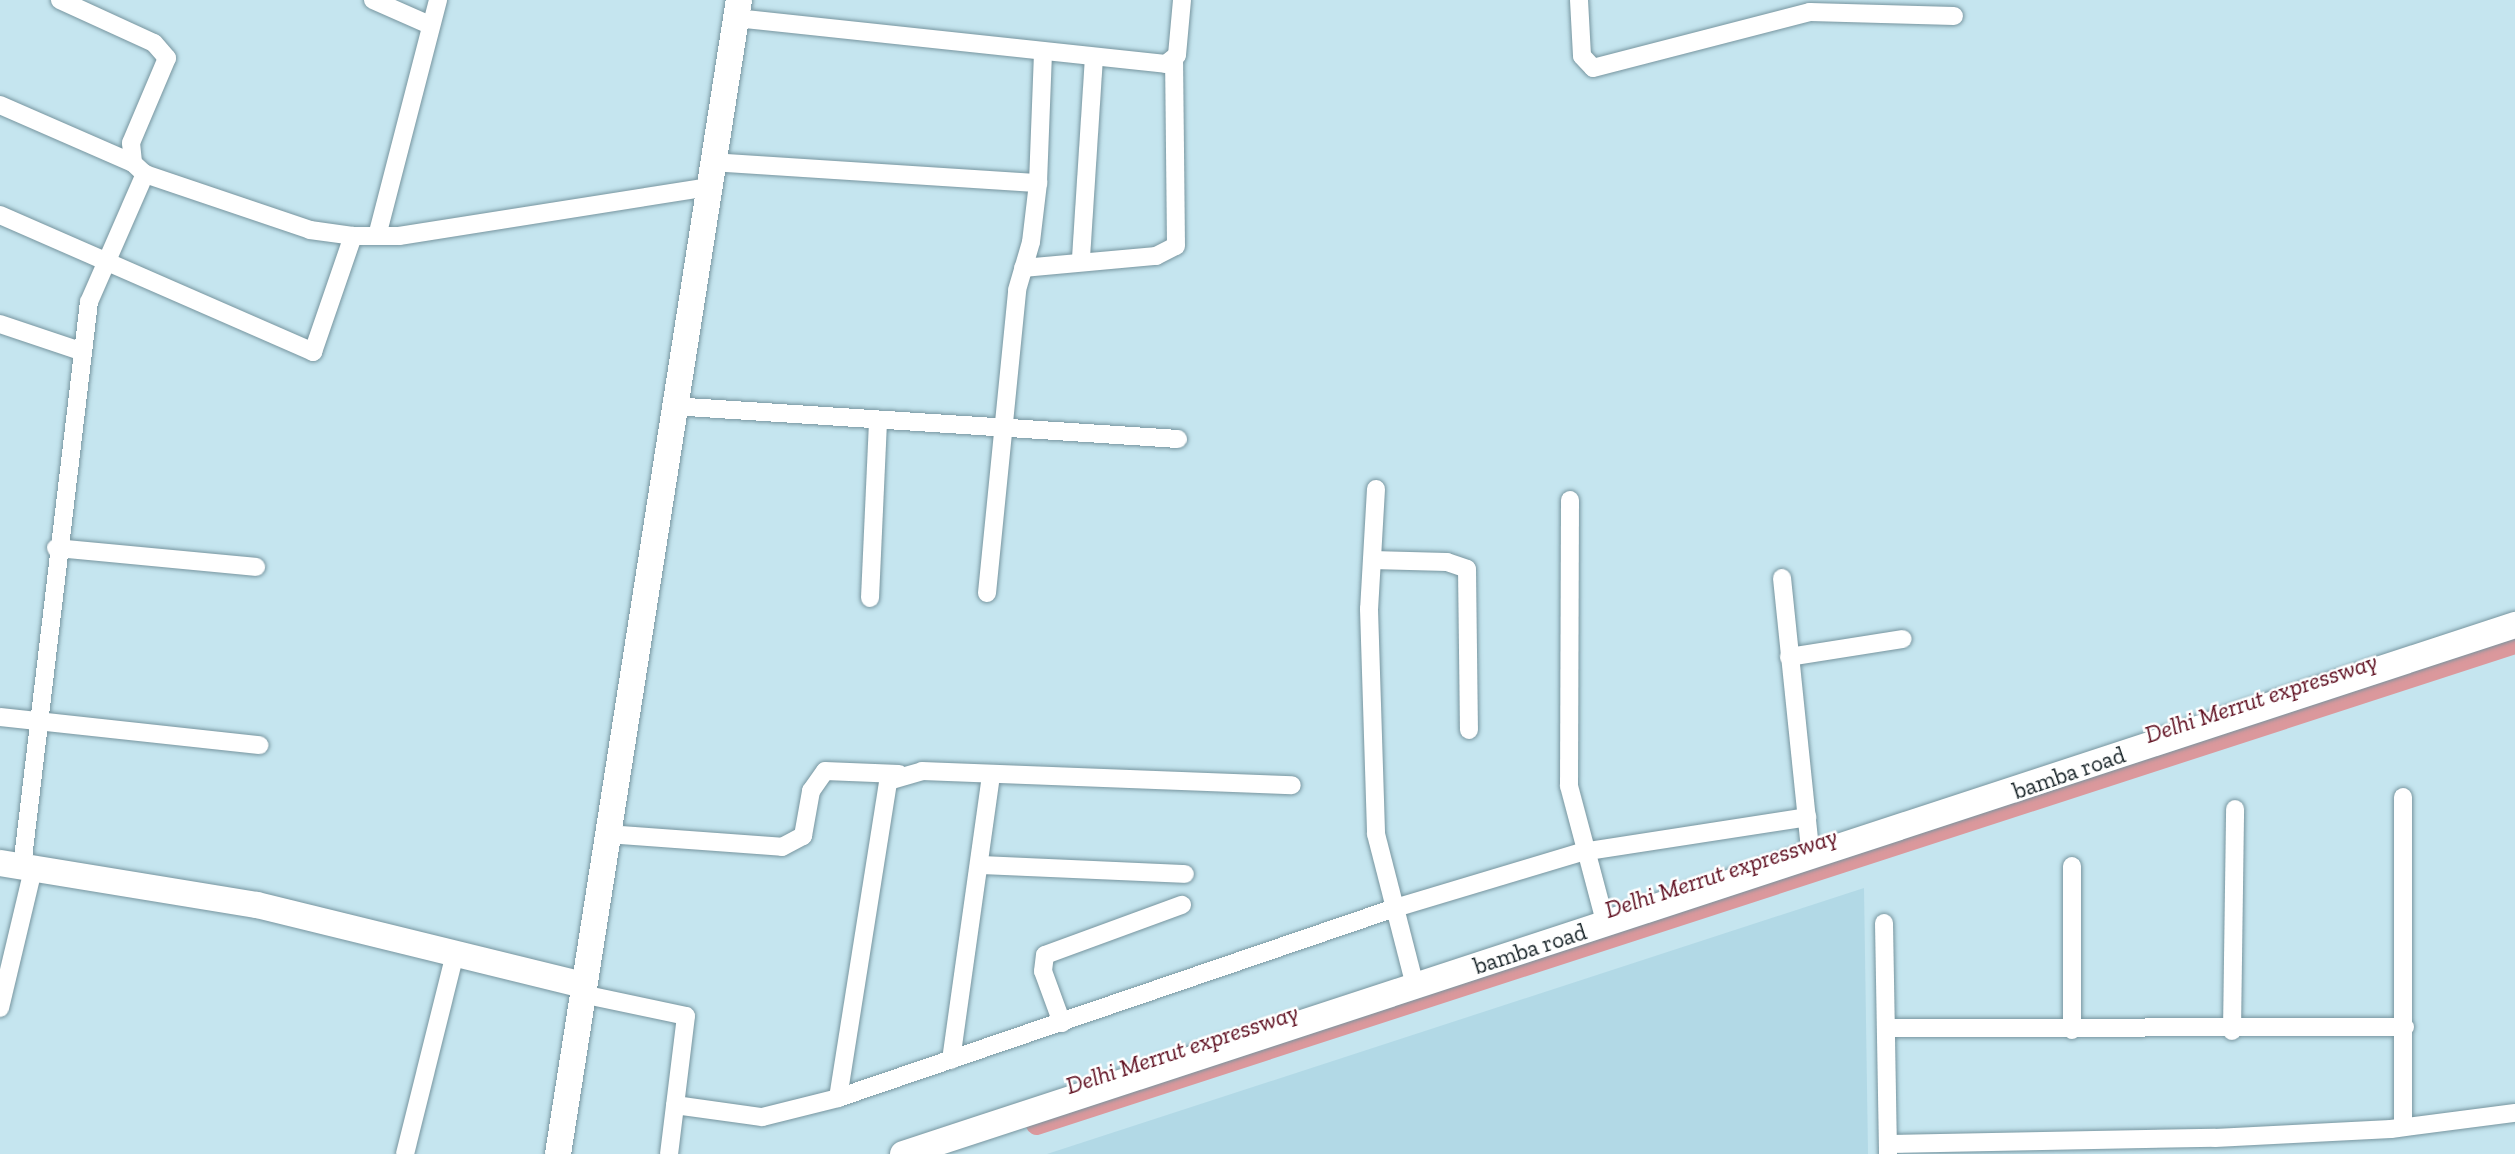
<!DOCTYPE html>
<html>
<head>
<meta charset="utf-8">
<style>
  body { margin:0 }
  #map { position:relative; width:2515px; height:1154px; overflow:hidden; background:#c5e5ef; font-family:"Zilla Slab",serif }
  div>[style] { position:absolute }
  .built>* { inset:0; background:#b2d9e6 }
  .canal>* { height:21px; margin:-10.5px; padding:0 10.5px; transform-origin:10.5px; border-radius:10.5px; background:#db989c }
  .roads { filter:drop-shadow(0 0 2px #77959f) drop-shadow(0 0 2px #77959f) }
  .street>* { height:18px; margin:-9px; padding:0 9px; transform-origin:9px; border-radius:9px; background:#fff }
  .secondary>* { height:26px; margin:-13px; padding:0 13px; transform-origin:13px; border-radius:13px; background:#fff }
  span { translate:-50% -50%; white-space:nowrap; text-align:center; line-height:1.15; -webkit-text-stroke:5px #fff; paint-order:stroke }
  .street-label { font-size:23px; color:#142024 }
  .water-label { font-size:24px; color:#5d0d1e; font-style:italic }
</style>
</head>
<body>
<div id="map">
  <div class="built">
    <i style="clip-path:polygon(1864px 888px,1868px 1154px,1047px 1154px)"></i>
  </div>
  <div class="canal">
    <i style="left:1036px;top:1124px;width:1555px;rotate:-18.02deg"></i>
  </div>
  <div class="roads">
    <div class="street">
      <i style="left:60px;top:0;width:103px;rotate:24.6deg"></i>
      <i style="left:154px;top:43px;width:20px;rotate:49deg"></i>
      <i style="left:167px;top:58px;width:92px;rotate:113deg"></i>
      <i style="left:131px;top:143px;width:20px;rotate:84deg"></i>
      <i style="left:133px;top:163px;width:16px;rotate:43deg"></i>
      <i style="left:373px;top:0;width:62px;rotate:23.7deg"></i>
      <i style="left:1579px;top:0;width:56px;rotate:86.9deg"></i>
      <i style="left:1582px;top:56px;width:16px;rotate:47deg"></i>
      <i style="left:1593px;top:68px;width:224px;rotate:-14.5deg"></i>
      <i style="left:1810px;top:12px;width:144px;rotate:1.6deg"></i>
      <i style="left:736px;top:18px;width:432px;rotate:6.1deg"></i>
      <i style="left:1166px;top:64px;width:14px;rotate:-39deg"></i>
      <i style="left:1177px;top:55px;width:55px;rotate:-84.8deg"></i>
      <i style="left:0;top:105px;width:145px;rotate:23.6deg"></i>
      <i style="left:712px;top:162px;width:327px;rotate:3.7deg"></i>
      <i style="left:0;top:215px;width:342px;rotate:23.6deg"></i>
      <i style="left:313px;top:352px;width:123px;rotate:-71deg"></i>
      <i style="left:377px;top:236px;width:244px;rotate:-75.5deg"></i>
      <i style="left:1081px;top:258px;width:201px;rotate:-86.3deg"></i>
      <i style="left:1023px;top:268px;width:134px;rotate:-5.2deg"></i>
      <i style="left:1156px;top:256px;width:22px;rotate:-27deg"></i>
      <i style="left:1176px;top:246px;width:185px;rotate:-90.6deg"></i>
      <i style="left:0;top:324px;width:84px;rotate:18.6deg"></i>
      <i style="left:672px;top:406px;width:507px;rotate:3.73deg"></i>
      <i style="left:1376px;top:489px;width:120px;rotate:93.3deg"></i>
      <i style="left:1369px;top:609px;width:225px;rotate:88.2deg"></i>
      <i style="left:1376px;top:834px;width:157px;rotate:75.6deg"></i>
      <i style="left:1570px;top:500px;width:286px;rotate:90.2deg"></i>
      <i style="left:1569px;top:786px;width:144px;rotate:75.1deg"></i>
      <i style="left:56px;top:548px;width:201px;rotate:5.4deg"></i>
      <i style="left:1372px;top:560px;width:75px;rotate:1.5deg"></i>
      <i style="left:1447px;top:562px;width:21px;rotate:19deg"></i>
      <i style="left:1467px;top:569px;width:161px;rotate:89.3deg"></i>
      <i style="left:1782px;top:578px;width:282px;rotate:84.1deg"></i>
      <i style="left:987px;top:593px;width:304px;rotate:-84.3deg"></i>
      <i style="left:1017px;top:290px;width:50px;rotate:-73.7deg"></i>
      <i style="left:1031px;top:242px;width:59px;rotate:-83.2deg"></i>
      <i style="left:1038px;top:183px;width:130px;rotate:-87.8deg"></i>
      <i style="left:870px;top:598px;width:176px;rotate:-87.4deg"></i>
      <i style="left:1789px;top:657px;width:115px;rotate:-9deg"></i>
      <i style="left:0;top:717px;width:261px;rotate:6.2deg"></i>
      <i style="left:2403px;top:797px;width:330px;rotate:90deg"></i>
      <i style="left:607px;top:834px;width:175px;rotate:4.2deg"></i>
      <i style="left:782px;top:847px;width:24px;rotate:-28deg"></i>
      <i style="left:803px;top:836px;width:46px;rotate:-79.9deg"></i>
      <i style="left:811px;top:791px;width:24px;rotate:-55deg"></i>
      <i style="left:825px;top:771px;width:74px;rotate:2.3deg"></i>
      <i style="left:979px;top:865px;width:206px;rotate:2.5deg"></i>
      <i style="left:22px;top:867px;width:569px;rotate:-83.24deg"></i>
      <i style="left:89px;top:302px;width:140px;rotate:-66.4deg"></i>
      <i style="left:145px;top:174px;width:174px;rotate:18.7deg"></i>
      <i style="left:310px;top:230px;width:43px;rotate:7.9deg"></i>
      <i style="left:353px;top:236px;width:46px"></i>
      <i style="left:399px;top:236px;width:313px;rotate:-9deg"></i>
      <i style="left:1884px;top:923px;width:231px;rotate:89deg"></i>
      <i style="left:582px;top:994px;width:106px;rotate:11.9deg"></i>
      <i style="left:686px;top:1016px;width:139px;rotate:97deg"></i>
      <i style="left:0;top:1008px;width:143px;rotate:-76.6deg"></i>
      <i style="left:1062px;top:1023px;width:55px;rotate:-110.1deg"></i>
      <i style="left:1043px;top:971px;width:16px;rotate:-83deg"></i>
      <i style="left:1045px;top:955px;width:146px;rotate:-20.1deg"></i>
      <i style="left:1886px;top:1028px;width:519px;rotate:-0.11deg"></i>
      <i style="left:2072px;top:1030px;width:164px;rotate:-90deg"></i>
      <i style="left:2232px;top:1031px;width:222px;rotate:-89.2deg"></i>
      <i style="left:951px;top:1060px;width:288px;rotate:-82deg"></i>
      <i style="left:838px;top:1098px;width:321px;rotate:-81deg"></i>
      <i style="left:888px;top:781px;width:35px;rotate:-16deg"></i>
      <i style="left:922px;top:771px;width:370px;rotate:2.2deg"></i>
      <i style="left:675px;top:1105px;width:88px;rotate:7.9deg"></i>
      <i style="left:762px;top:1117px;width:78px;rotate:-14deg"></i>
      <i style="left:838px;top:1098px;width:589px;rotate:-18.84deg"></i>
      <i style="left:1395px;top:908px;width:195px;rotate:-16.7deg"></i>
      <i style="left:1582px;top:852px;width:228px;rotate:-8.8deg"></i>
      <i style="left:1888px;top:1144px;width:327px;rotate:-1.1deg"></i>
      <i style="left:2215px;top:1138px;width:176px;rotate:-2.9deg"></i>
      <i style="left:2391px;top:1129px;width:125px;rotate:-7.4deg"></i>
      <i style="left:405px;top:1154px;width:207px;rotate:-76deg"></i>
    </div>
    <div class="secondary">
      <i style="left:0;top:863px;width:260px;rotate:9.3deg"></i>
      <i style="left:257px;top:905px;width:336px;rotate:13.8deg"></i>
      <i style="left:558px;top:1154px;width:1168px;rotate:-81.09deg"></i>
      <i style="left:903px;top:1154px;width:1697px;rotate:-18.17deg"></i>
    </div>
  </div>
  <div class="street-label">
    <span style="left:2069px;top:773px;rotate:-19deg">bamba road</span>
    <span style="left:1530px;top:949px;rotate:-18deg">bamba road</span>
  </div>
  <div class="water-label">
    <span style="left:2261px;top:698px;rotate:-18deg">Delhi Merrut expressway</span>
    <span style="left:1721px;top:873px;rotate:-18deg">Delhi Merrut expressway</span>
    <span style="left:1182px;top:1049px;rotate:-18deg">Delhi Merrut expressway</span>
  </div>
</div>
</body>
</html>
